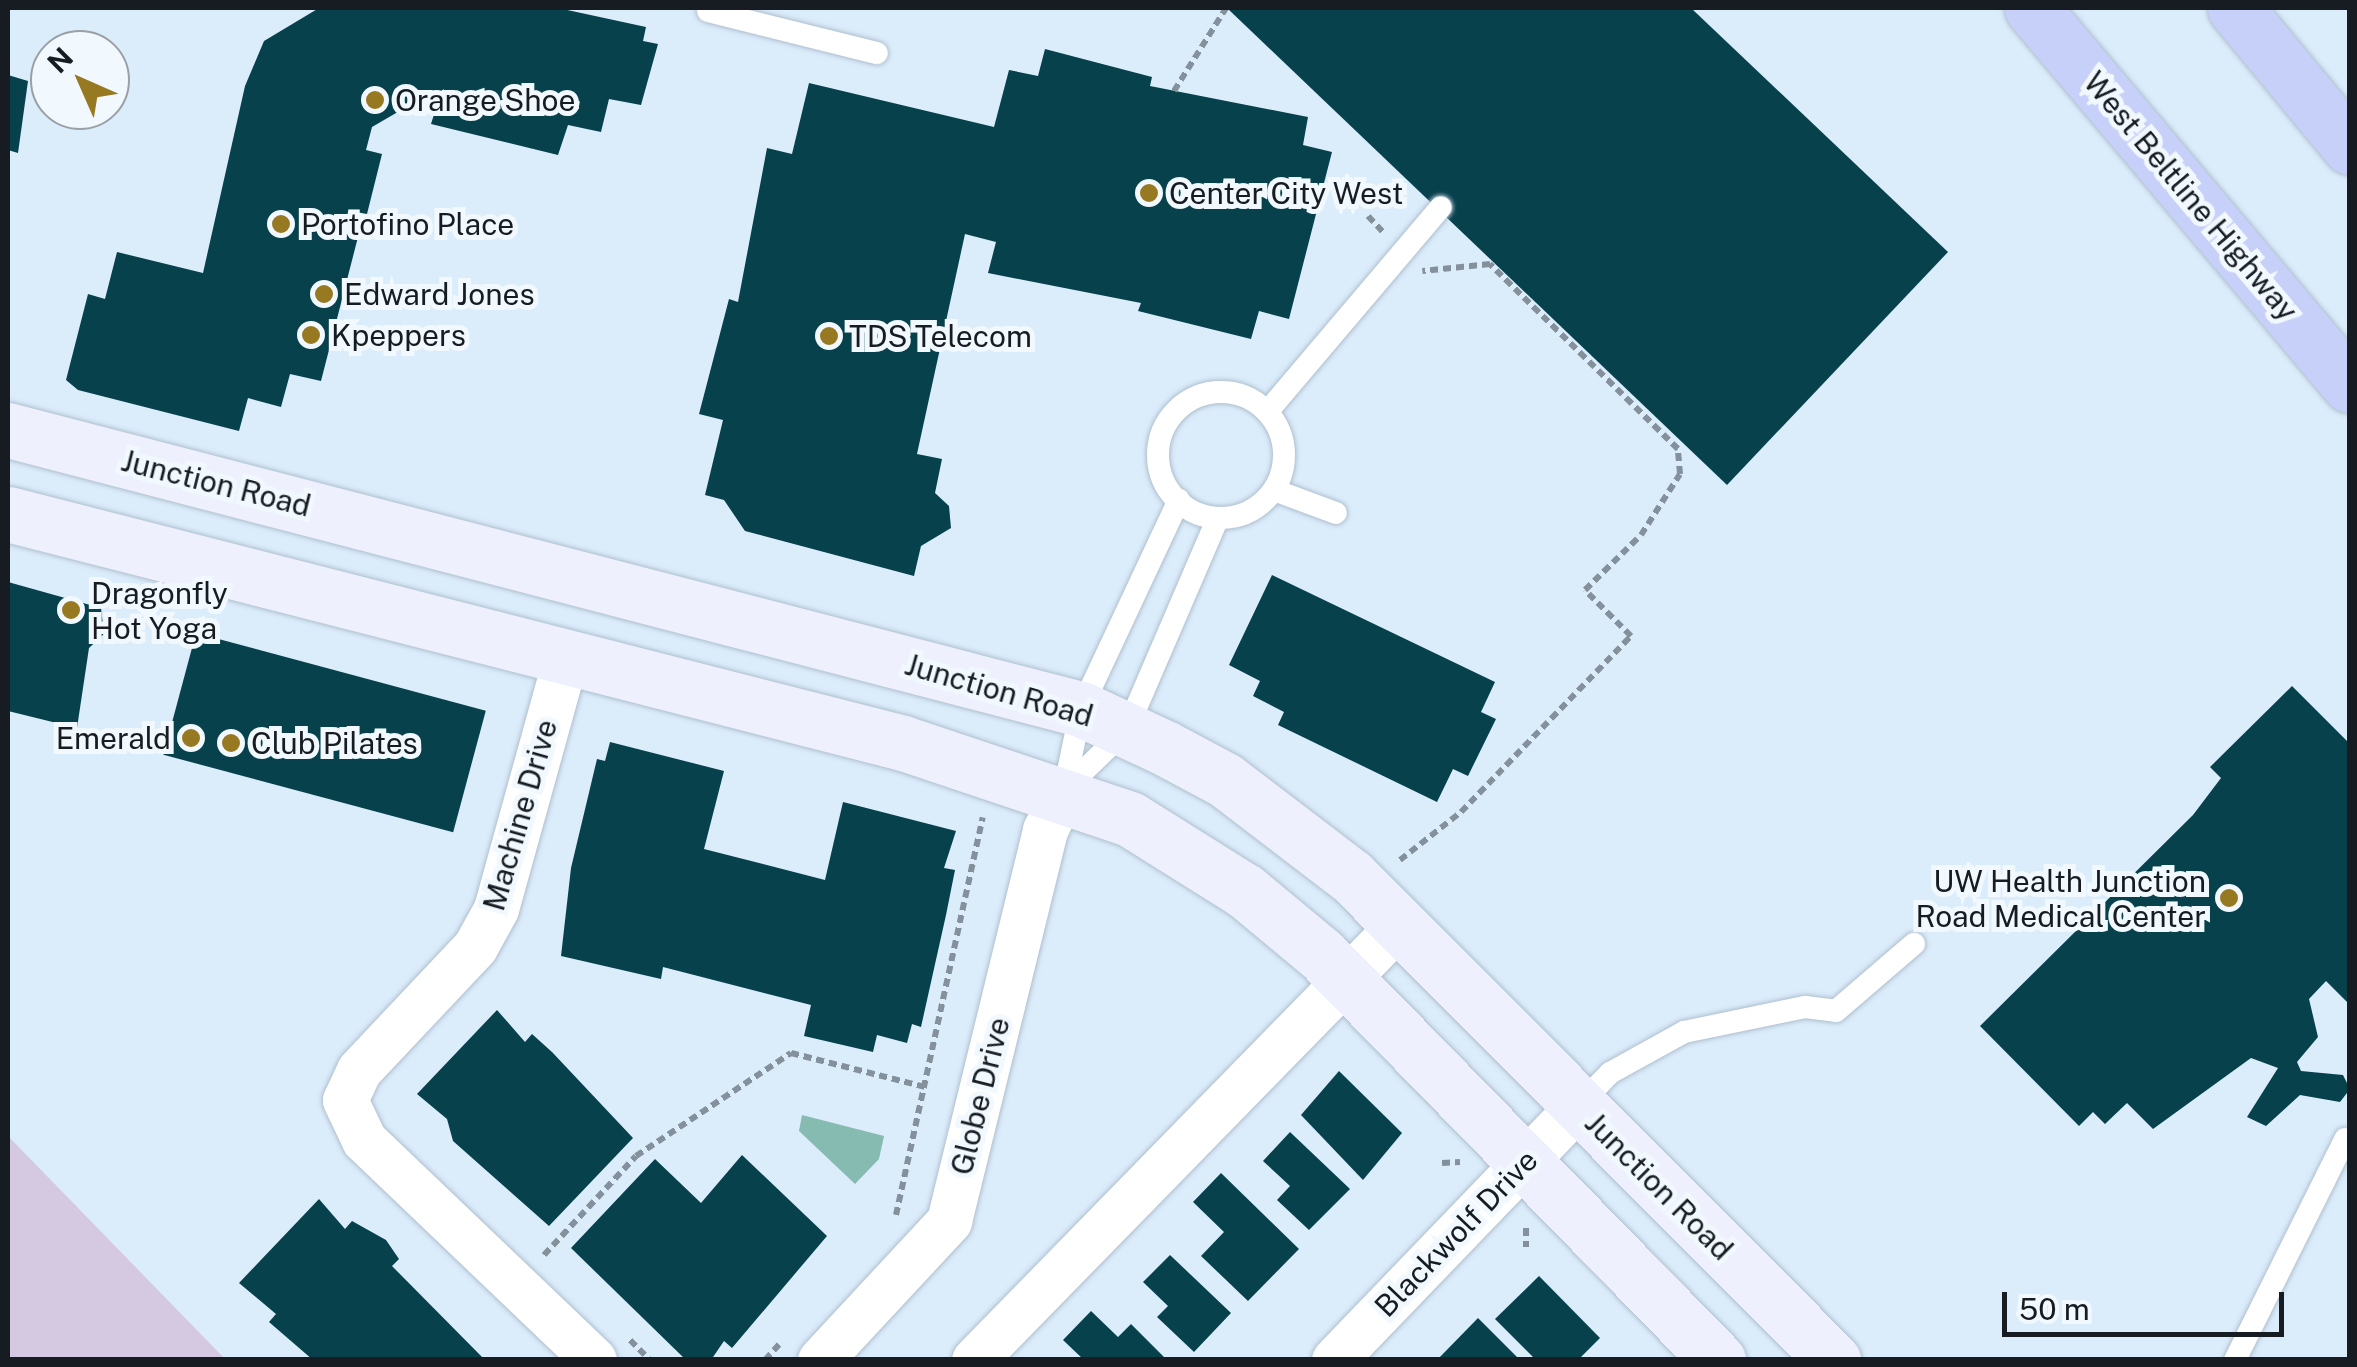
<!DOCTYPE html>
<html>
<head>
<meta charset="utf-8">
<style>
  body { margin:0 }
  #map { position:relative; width:2357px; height:1367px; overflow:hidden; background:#dbecfb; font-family:"Public Sans",sans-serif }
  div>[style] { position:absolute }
  .green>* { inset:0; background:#d5c9e2 }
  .water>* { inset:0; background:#86bbb2 }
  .building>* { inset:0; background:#06414c; transform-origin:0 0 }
  .path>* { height:6px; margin-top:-3px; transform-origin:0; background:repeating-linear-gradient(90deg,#84909b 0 8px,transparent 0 13px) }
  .roads { filter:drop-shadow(0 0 2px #afbfce) drop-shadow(0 0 2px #afbfce) }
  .lane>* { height:22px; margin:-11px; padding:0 11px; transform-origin:11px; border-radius:11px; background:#fff }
  .lane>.ring { margin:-11px; padding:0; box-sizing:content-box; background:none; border:22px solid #fff; border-radius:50% }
  .street>* { height:45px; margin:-22.5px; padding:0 22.5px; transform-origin:22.5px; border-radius:22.5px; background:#fff }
  .secondary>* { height:55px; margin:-27.5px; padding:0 27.5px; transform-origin:27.5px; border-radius:27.5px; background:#eef1fd }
  .highway>* { height:55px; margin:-27.5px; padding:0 27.5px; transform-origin:27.5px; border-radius:27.5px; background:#c7d0f8 }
  .dots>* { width:28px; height:28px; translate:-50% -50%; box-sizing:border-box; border:5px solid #f1f8fe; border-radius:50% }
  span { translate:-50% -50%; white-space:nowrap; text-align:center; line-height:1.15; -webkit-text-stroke:10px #f1f8fe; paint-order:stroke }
  .poi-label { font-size:30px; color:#161c22 }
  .left { translate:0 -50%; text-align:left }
  .right { translate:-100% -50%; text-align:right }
  .street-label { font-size:30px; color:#161c22 }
  .frame { position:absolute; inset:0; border:10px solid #161c22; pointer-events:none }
  .north { position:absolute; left:30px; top:30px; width:100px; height:100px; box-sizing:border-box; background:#f1f8fe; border:2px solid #99a0a6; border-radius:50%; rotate:315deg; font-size:28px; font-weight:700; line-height:40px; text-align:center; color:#161c22 }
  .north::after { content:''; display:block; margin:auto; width:35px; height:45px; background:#977921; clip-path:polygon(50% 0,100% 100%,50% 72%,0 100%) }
  .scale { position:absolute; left:2002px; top:1292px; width:282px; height:45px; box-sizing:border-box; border:5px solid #161c22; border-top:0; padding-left:12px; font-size:30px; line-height:35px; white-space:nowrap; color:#161c22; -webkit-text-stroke:8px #f1f8fe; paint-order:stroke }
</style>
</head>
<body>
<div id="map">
  <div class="green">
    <i style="clip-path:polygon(8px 1136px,225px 1359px,8px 1359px)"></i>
  </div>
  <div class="water">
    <i style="clip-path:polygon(802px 1115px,884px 1136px,879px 1159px,855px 1184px,799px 1131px)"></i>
  </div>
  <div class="building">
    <i style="clip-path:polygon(319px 8px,558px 8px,646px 27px,643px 41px,658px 44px,641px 105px,609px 99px,601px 132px,568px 125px,558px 155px,431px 124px,436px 108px,415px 102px,372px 127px,366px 150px,382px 154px,367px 214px,351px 211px,343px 233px,358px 237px,321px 381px,290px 374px,281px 407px,248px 398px,239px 431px,78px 390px,66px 380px,88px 294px,105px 299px,117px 252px,203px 273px,245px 86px,264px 41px)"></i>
    <i style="clip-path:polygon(1227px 8px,1691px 8px,1948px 252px,1727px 485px)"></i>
    <i style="clip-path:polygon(1045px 49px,1152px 77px,1150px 86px,1308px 117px,1303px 145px,1332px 152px,1289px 319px,1259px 311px,1251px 339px,1138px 311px,1141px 303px,988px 273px,996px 242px,965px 234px,917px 454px,942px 459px,935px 493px,949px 506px,951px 528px,921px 546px,914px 576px,745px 531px,724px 500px,705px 495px,723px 420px,699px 414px,729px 299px,738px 302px,767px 148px,792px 154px,809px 83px,994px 127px,1009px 70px,1038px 76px)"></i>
    <i style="clip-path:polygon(8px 75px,28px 81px,18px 153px,8px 150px)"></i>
    <i style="clip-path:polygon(1272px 575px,1495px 682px,1481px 712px,1496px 719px,1468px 776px,1453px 769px,1437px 802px,1278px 725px,1284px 712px,1253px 696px,1260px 681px,1229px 665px)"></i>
    <i style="clip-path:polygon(8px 582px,101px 608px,104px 634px,89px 648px,77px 728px,8px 711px)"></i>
    <i style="left:196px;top:633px;width:300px;height:126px;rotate:15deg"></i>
    <i style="clip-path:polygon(2292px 686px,2350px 744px,2350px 1005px,2326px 981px,2309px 999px,2318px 1037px,2297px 1062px,2301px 1071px,2343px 1075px,2350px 1089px,2340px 1102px,2300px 1095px,2266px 1126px,2247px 1117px,2278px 1068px,2251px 1058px,2153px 1129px,2127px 1103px,2105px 1124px,2093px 1112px,2079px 1126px,1980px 1026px,2193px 815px,2221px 778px,2210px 767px)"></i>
    <i style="clip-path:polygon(610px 742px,724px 771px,704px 849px,825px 880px,843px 802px,956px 831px,944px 868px,955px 870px,946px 915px,921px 1027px,912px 1024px,907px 1043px,877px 1035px,873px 1052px,804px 1036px,811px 1005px,663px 967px,661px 979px,561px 956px,571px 868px,597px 759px,605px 761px)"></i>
    <i style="clip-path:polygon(497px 1010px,525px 1042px,532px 1034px,552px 1052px,633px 1138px,549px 1226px,453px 1141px,447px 1119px,417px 1094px)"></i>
    <i style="clip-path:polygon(1339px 1071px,1402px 1133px,1363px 1180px,1301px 1115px)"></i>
    <i style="clip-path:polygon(1290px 1132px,1350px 1189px,1309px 1230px,1277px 1200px,1290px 1186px,1263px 1161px)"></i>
    <i style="clip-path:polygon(742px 1155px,827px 1236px,732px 1348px,724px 1341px,711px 1360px,686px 1360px,571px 1248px,655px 1159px,701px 1203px)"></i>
    <i style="clip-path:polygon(1221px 1173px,1299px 1249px,1248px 1301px,1201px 1256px,1224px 1232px,1193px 1202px)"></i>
    <i style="clip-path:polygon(319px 1199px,345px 1229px,352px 1221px,386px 1240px,399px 1259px,392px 1266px,485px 1360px,313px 1360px,269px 1322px,276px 1314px,239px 1283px)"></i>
    <i style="clip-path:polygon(1170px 1255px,1231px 1313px,1194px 1352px,1157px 1317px,1168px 1306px,1143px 1282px)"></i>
    <i style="clip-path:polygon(1539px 1276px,1600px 1338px,1578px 1360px,1536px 1360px,1495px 1319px)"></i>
    <i style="clip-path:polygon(1091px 1311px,1118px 1337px,1131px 1324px,1167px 1360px,1084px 1360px,1063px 1340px)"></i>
    <i style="clip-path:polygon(1478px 1318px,1520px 1360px,1437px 1360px)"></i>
  </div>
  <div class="path">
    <i style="left:1174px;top:91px;width:98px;rotate:-57.9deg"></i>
    <i style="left:1368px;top:216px;width:25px;rotate:47deg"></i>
    <i style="left:1400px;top:860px;width:78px;rotate:-38.2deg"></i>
    <i style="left:1461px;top:812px;width:245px;rotate:-46deg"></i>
    <i style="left:1631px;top:636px;width:65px;rotate:-135deg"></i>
    <i style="left:1585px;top:590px;width:78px;rotate:-44.5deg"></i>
    <i style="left:1641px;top:535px;width:72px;rotate:-57.4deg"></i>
    <i style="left:1680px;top:474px;width:25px;rotate:-95deg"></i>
    <i style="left:1678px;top:449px;width:264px;rotate:-135.5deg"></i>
    <i style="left:1490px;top:264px;width:68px;rotate:174.1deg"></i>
    <i style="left:1442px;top:1163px;width:18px;rotate:-3deg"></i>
    <i style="left:896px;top:1215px;width:407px;rotate:-77.7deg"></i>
    <i style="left:1526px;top:1228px;width:19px;rotate:90deg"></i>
    <i style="left:544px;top:1255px;width:135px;rotate:-47.1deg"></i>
    <i style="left:636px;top:1156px;width:186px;rotate:-33.6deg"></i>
    <i style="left:791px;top:1053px;width:138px;rotate:14.2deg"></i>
    <i style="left:630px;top:1340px;width:28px;rotate:45deg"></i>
    <i style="left:765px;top:1360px;width:24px;rotate:-48deg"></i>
  </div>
  <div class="roads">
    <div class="lane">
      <i style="left:708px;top:11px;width:174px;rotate:14deg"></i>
      <i class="ring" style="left:1158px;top:392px;width:104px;height:104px"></i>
      <i style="left:1268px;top:411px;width:267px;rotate:-49.7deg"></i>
      <i style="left:1274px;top:490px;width:66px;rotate:20.4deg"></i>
      <i style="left:1064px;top:790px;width:88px;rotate:-44.1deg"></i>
      <i style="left:1127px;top:729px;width:228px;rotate:-66.7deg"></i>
      <i style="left:1064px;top:790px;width:83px;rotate:-78.1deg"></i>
      <i style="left:1081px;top:709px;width:231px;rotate:-64.9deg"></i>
      <i style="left:1580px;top:1104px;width:43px;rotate:-45.9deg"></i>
      <i style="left:1610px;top:1073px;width:85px;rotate:-29deg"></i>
      <i style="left:1684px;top:1032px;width:124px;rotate:-11.7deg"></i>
      <i style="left:1805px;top:1007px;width:31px;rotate:7deg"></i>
      <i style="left:1836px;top:1011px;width:103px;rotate:-40.7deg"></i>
      <i style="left:2235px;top:1360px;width:247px;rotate:-63.5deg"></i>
    </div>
    <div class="street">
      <i style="left:565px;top:660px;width:258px;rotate:105.5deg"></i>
      <i style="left:496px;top:909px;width:43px;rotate:118.9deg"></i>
      <i style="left:475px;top:947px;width:169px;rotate:133.3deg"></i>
      <i style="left:359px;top:1070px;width:33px;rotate:115deg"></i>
      <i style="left:345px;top:1100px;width:44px;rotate:64.6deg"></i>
      <i style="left:364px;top:1140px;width:318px;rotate:43.7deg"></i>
      <i style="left:820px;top:1360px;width:190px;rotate:-47.1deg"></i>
      <i style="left:949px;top:1221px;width:403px;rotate:-76.2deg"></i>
      <i style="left:1045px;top:830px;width:44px;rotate:-64.6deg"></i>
      <i style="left:974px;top:1360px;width:610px;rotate:-45.66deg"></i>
      <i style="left:1334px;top:1360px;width:354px;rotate:-46.1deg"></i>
    </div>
    <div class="secondary">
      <i style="left:8px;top:430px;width:1109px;rotate:14.58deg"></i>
      <i style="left:1081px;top:709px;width:93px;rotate:24.9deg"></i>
      <i style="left:1165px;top:748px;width:68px;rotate:28.1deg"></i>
      <i style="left:1225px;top:780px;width:160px;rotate:37.4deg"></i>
      <i style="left:1352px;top:877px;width:682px;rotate:45.12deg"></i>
      <i style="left:8px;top:514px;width:924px;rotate:14.35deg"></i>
      <i style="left:903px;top:743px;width:239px;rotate:18.5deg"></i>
      <i style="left:1130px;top:819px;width:136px;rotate:32.1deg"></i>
      <i style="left:1245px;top:891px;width:99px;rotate:39.7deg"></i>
      <i style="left:1321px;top:954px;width:568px;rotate:45.64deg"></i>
    </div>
    <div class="highway">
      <i style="left:2032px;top:8px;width:493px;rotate:49.9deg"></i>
      <i style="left:2235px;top:8px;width:180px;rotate:50.4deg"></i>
    </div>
  </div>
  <div class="dots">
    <i style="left:375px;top:100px;background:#977921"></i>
    <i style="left:1149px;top:193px;background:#977921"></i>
    <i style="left:281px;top:224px;background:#977921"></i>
    <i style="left:324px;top:294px;background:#977921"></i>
    <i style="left:311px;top:335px;background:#977921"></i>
    <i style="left:829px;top:336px;background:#977921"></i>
    <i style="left:71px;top:610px;background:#977921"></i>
    <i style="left:191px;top:738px;background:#977921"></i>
    <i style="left:231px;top:743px;background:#977921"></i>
    <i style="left:2229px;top:898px;background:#977921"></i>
  </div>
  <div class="poi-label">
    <span class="left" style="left:395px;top:100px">Orange Shoe</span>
    <span class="left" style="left:1169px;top:193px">Center City West</span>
    <span class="left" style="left:301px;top:224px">Portofino Place</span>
    <span class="left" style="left:344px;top:294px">Edward Jones</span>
    <span class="left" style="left:331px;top:335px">Kpeppers</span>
    <span class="left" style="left:849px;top:336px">TDS Telecom</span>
    <span class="left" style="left:91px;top:610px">Dragonfly<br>Hot Yoga</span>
    <span class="right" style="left:171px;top:738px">Emerald</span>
    <span class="left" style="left:251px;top:743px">Club Pilates</span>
    <span class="right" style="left:2206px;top:898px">UW Health Junction<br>Road Medical Center</span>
  </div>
  <div class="street-label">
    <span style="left:2191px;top:196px;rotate:50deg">West Beltline Highway</span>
    <span style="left:216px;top:483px;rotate:14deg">Junction Road</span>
    <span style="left:999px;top:690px;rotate:16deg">Junction Road</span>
    <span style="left:520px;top:815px;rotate:-74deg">Machine Drive</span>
    <span style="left:980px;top:1096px;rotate:-76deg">Globe Drive</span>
    <span style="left:1659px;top:1186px;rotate:45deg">Junction Road</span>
    <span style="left:1456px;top:1233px;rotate:-46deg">Blackwolf Drive</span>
  </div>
  <div class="frame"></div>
  <div class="north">N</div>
  <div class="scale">50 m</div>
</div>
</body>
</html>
